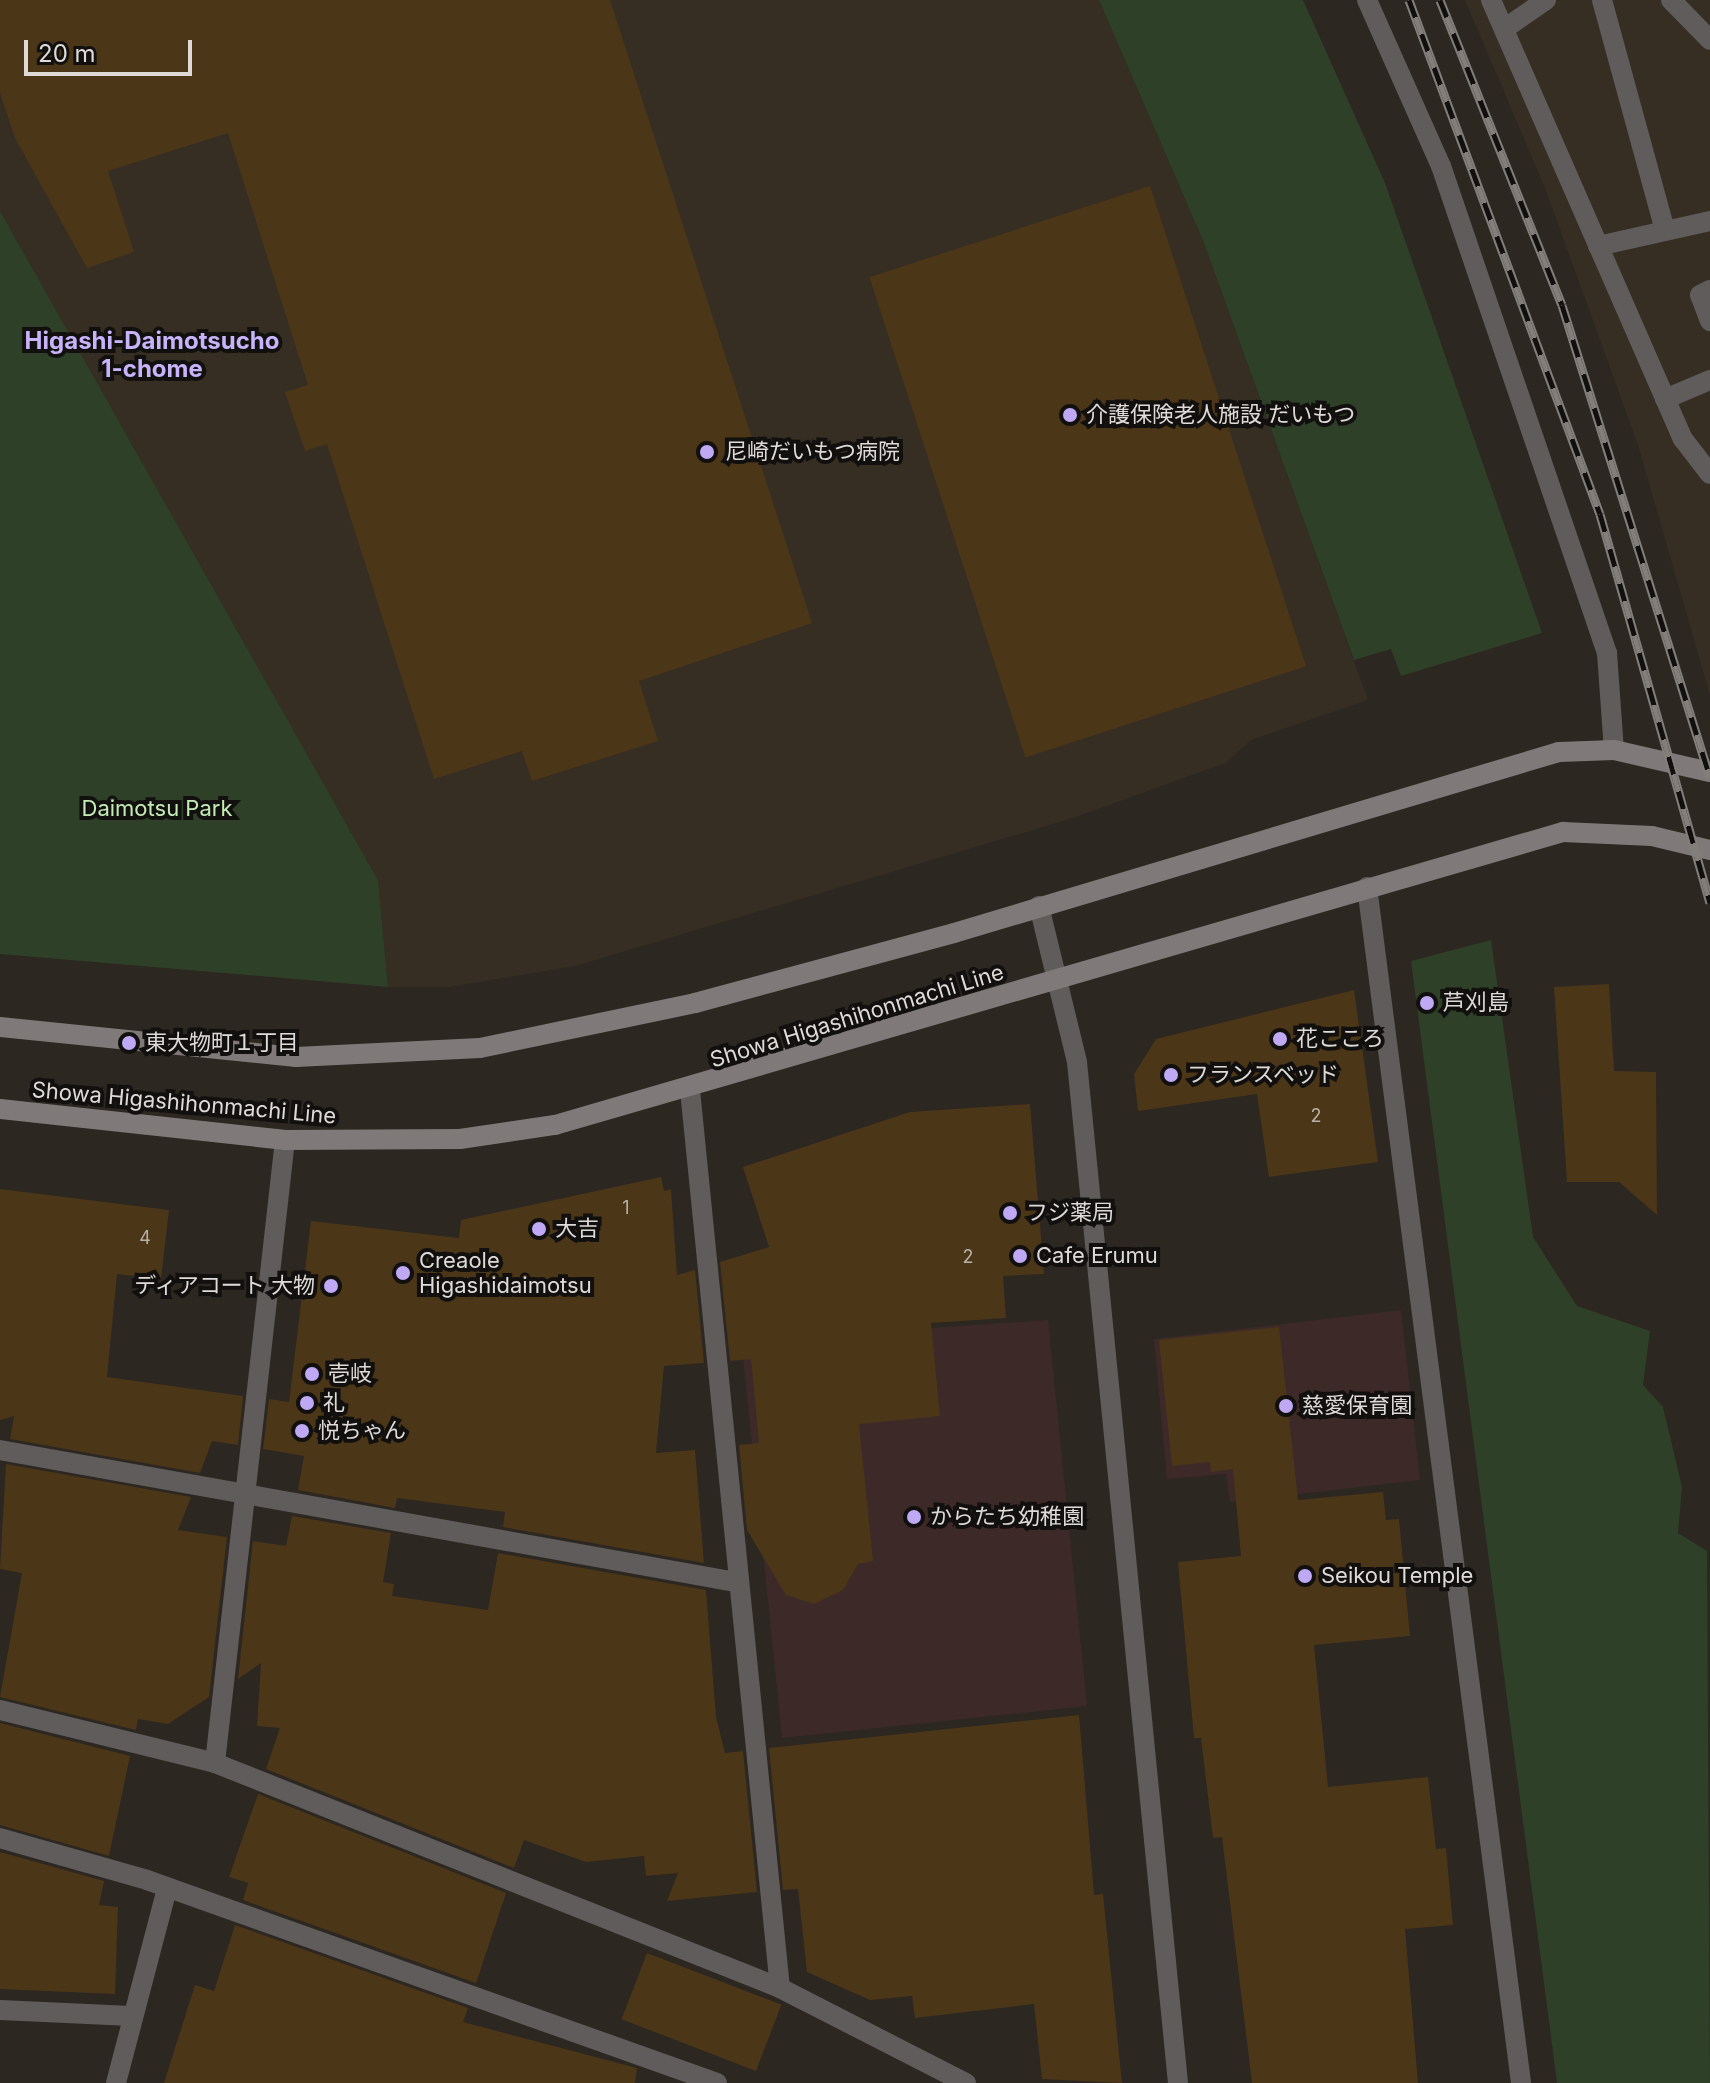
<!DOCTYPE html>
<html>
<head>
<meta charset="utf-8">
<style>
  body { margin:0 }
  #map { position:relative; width:1710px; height:2083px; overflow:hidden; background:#2c2721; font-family:Inter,"Noto Sans JP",sans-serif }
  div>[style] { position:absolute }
  .built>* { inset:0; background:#362e23 }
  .education>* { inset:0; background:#3d2a28 }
  .green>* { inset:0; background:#2e4027 }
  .building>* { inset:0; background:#4b3618; transform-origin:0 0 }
  .service>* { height:20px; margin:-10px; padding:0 10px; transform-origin:10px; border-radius:10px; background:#605c5c }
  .minor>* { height:20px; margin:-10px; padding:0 10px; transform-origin:10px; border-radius:10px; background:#605c5c }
  .tertiary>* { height:20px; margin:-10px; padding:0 10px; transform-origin:10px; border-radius:10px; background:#605c5c }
  .secondary>* { height:20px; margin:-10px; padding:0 10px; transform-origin:10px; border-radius:10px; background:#807979 }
  .rail>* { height:9px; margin-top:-4.5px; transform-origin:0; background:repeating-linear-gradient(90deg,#12100e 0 18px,#827e7a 0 36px); box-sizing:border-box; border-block:2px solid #827e7a }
  .dots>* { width:22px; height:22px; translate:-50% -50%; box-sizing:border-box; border:4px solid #12100e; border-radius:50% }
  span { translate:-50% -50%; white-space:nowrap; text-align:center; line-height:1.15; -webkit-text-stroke:8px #12100e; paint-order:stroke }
  .number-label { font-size:18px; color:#b8b1a7 }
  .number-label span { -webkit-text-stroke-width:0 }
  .poi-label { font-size:22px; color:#dddad7 }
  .left { translate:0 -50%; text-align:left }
  .right { translate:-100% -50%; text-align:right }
  .park-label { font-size:22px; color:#c3ebb4 }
  .street-label { font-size:22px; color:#dddad7 }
  .neighbourhood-label { font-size:24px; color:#c7b3fa; font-weight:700 }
  .scale { position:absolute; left:24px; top:40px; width:168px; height:36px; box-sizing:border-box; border:4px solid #dddad7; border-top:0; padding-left:10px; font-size:24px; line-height:28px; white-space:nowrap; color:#dddad7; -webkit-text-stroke:6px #12100e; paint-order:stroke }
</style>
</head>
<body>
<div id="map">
  <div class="built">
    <i style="clip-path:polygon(0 0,1099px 0,1204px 243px,1368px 700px,1251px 740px,1225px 763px,1073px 818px,575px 966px,449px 987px,388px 987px,378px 880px,0 211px)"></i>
    <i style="clip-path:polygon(1465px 0,1710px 0,1710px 695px,1638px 445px,1545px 188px)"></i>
  </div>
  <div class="education">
    <i style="clip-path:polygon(738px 1308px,931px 1328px,1048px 1320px,1087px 1706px,782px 1738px)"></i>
    <i style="clip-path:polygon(1401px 1310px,1420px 1480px,1230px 1502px,1226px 1474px,1167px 1479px,1154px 1339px)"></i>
  </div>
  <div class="green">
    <i style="clip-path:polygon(1099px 0,1303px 0,1385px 183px,1542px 633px,1401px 676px,1391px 649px,1354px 660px,1204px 243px)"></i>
    <i style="clip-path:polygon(0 211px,378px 880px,388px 987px,0 954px)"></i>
    <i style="clip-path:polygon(1491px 940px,1533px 1237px,1577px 1306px,1650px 1331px,1643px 1385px,1663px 1407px,1682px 1487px,1678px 1533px,1707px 1551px,1710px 2083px,1557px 2083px,1411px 961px)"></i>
  </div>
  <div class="building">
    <i style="clip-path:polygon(0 0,610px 0,812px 623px,639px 681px,658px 741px,532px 781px,522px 751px,434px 779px,327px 444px,305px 451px,285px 392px,308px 385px,228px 133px,108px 171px,134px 252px,87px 268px,15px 138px,0 93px)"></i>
    <i style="left:1150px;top:186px;width:505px;height:295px;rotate:72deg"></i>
    <i style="clip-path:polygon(1609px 984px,1614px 1071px,1656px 1072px,1657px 1215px,1619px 1182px,1567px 1182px,1554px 987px)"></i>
    <i style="clip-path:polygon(1354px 990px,1378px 1162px,1269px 1177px,1257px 1094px,1138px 1111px,1134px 1074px,1156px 1039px)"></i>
    <i style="clip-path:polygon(1030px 1104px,1044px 1274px,1003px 1276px,1006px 1318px,931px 1323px,940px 1416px,859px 1424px,873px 1561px,858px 1564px,843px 1590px,814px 1604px,786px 1595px,747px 1530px,739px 1445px,759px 1443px,751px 1359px,730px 1361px,720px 1262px,769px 1247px,743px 1167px,910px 1112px)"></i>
    <i style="clip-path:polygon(661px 1177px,664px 1191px,671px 1189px,677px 1275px,695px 1270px,704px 1363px,664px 1366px,656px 1453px,695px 1450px,704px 1563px,503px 1527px,505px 1512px,397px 1498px,395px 1508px,298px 1490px,304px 1456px,263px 1449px,269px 1399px,289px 1402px,311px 1221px,459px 1238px,461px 1220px)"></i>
    <i style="clip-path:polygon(0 1189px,169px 1210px,161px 1279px,117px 1274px,107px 1377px,243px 1396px,238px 1445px,212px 1441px,200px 1473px,10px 1439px,14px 1416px,0 1420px)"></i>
    <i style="clip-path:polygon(1279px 1327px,1298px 1500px,1383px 1492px,1386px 1520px,1399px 1519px,1410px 1636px,1314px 1645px,1328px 1787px,1428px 1777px,1436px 1849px,1446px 1848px,1453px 1925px,1405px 1929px,1418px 2083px,1252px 2083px,1222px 1837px,1213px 1838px,1201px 1738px,1194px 1738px,1178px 1562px,1241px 1556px,1233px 1469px,1211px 1472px,1210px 1462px,1172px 1466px,1159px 1340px)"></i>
    <i style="clip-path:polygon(6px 1464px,191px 1497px,178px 1530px,227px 1537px,209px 1697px,168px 1724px,138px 1719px,136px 1730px,0 1697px,22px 1573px,0 1569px)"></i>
    <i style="clip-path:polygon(292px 1516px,391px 1533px,383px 1582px,394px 1584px,392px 1596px,488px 1610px,498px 1553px,706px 1590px,716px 1717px,725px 1753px,743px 1751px,757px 1892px,667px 1901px,678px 1873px,646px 1876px,644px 1856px,586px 1862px,524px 1840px,514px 1868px,266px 1769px,280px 1728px,257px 1726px,261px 1663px,238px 1679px,253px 1541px,286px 1546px)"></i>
    <i style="clip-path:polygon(1079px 1715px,1094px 1895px,1103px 1894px,1122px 2083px,1042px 2079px,1034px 2004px,915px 2018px,912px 1996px,870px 2000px,807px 1972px,798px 1889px,783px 1890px,769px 1748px)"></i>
    <i style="clip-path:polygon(0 1723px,130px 1756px,109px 1856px,0 1825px)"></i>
    <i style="clip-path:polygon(258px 1794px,506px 1893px,476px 1983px,243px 1900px,248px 1883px,229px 1877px)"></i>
    <i style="clip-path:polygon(0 1852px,104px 1881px,99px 1905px,118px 1907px,115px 1994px,0 1989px)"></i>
    <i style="clip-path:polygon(235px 1925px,468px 2008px,463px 2022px,637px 2068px,635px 2083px,164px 2083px,195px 1985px,214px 1991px)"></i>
    <i style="left:647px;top:1953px;width:144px;height:71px;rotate:21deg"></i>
  </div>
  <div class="service">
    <i style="left:1491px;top:0;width:479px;rotate:66.4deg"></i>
    <i style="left:1683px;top:439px;width:44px;rotate:52.4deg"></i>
    <i style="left:1602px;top:0;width:239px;rotate:74.7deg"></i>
    <i style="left:1671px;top:0;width:56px;rotate:45.7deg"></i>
    <i style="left:1504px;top:29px;width:51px;rotate:-34.6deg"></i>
    <i style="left:1598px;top:246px;width:115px;rotate:-12.6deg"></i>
    <i style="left:1710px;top:290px;width:11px;rotate:153deg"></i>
    <i style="left:1700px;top:295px;width:28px;rotate:69deg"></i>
    <i style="left:1665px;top:399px;width:49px;rotate:-22.9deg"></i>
  </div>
  <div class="minor">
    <i style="left:1367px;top:0;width:182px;rotate:66deg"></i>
    <i style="left:1441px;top:166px;width:515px;rotate:71.18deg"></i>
    <i style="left:1607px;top:653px;width:97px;rotate:85.9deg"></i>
    <i style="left:1367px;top:887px;width:1206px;rotate:82.66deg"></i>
    <i style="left:690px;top:1090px;width:902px;rotate:84.28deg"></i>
    <i style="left:0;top:1450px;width:748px;rotate:10.17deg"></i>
    <i style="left:0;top:1710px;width:221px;rotate:13.8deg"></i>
    <i style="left:215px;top:1763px;width:608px;rotate:21.71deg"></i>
    <i style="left:780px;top:1988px;width:209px;rotate:27.1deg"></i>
    <i style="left:215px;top:1763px;width:627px;rotate:-83.59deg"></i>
    <i style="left:0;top:1838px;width:153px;rotate:15.9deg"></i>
    <i style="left:147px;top:1880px;width:605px;rotate:19.6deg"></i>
    <i style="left:0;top:2010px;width:131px;rotate:2.6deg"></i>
    <i style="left:116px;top:2083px;width:202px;rotate:-75.3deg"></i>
  </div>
  <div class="tertiary">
    <i style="left:1039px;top:906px;width:161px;rotate:76.3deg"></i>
    <i style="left:1077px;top:1062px;width:1026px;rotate:84.35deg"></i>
  </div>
  <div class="secondary">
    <i style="left:0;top:1027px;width:298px;rotate:5.8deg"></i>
    <i style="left:296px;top:1057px;width:184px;rotate:-2.8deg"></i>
    <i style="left:480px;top:1048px;width:220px;rotate:-11.8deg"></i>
    <i style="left:695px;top:1003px;width:268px;rotate:-15.1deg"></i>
    <i style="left:954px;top:933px;width:631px;rotate:-16.66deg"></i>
    <i style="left:1559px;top:752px;width:55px;rotate:-2.1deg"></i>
    <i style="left:1614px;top:750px;width:98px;rotate:12.9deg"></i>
    <i style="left:0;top:1109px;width:287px;rotate:6.2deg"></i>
    <i style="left:285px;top:1140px;width:175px;rotate:-0.3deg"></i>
    <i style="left:460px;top:1139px;width:96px;rotate:-8.4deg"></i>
    <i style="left:555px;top:1125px;width:1050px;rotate:-16.21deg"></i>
    <i style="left:1563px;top:832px;width:89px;rotate:2.6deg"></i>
    <i style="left:1652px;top:836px;width:60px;rotate:13.6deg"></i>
  </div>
  <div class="rail">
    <i style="left:1409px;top:0;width:548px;rotate:69.62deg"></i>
    <i style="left:1600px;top:514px;width:404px;rotate:74.2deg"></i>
    <i style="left:1440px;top:0;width:328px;rotate:68.2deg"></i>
    <i style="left:1562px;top:305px;width:494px;rotate:72.6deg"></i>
  </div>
  <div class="dots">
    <i style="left:1070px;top:415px;background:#bfa9f4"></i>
    <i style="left:707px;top:452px;background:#bfa9f4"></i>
    <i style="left:1427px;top:1003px;background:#bfa9f4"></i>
    <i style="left:1280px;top:1039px;background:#bfa9f4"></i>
    <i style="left:129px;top:1043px;background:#bfa9f4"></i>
    <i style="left:1171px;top:1075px;background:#bfa9f4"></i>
    <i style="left:1010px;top:1213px;background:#bfa9f4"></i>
    <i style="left:539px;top:1229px;background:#bfa9f4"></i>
    <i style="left:1020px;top:1256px;background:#bfa9f4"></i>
    <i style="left:403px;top:1273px;background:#bfa9f4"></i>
    <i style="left:331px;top:1286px;background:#bfa9f4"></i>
    <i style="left:312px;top:1374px;background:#bfa9f4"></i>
    <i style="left:307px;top:1403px;background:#bfa9f4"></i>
    <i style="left:1286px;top:1406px;background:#bfa9f4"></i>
    <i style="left:302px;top:1431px;background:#bfa9f4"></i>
    <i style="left:914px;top:1517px;background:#bfa9f4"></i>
    <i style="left:1305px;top:1576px;background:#bfa9f4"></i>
  </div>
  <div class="number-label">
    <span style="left:1316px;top:1116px">2</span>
    <span style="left:626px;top:1208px">1</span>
    <span style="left:145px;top:1238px">4</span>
    <span style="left:968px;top:1257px">2</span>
  </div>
  <div class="poi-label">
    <span class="left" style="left:1086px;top:415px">介護保険老人施設 だいもつ</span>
    <span class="left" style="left:725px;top:452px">尼崎だいもつ病院</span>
    <span class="left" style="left:1443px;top:1003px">芦刈島</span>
    <span class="left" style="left:1296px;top:1039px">花こころ</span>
    <span class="left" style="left:145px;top:1043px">東大物町１丁目</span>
    <span class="left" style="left:1187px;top:1075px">フランスベッド</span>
    <span class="left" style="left:1026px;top:1213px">フジ薬局</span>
    <span class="left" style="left:555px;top:1229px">大吉</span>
    <span class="left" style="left:1036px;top:1256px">Cafe Erumu</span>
    <span class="left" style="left:419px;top:1273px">Creaole<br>Higashidaimotsu</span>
    <span class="right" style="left:315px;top:1286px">ディアコート 大物</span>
    <span class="left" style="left:328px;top:1374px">壱岐</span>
    <span class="left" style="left:323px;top:1403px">礼</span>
    <span class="left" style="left:1302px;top:1406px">慈愛保育園</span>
    <span class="left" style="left:318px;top:1431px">悦ちゃん</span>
    <span class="left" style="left:930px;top:1517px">からたち幼稚園</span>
    <span class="left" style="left:1321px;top:1576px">Seikou Temple</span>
  </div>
  <div class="park-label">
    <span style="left:157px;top:809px">Daimotsu Park</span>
  </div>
  <div class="street-label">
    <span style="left:857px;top:1016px;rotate:-17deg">Showa Higashihonmachi Line</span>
    <span style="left:184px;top:1103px;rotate:5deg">Showa Higashihonmachi Line</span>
  </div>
  <div class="neighbourhood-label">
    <span style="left:152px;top:355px">Higashi-Daimotsucho<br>1-chome</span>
  </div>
  <div class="scale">20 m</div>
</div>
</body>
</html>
